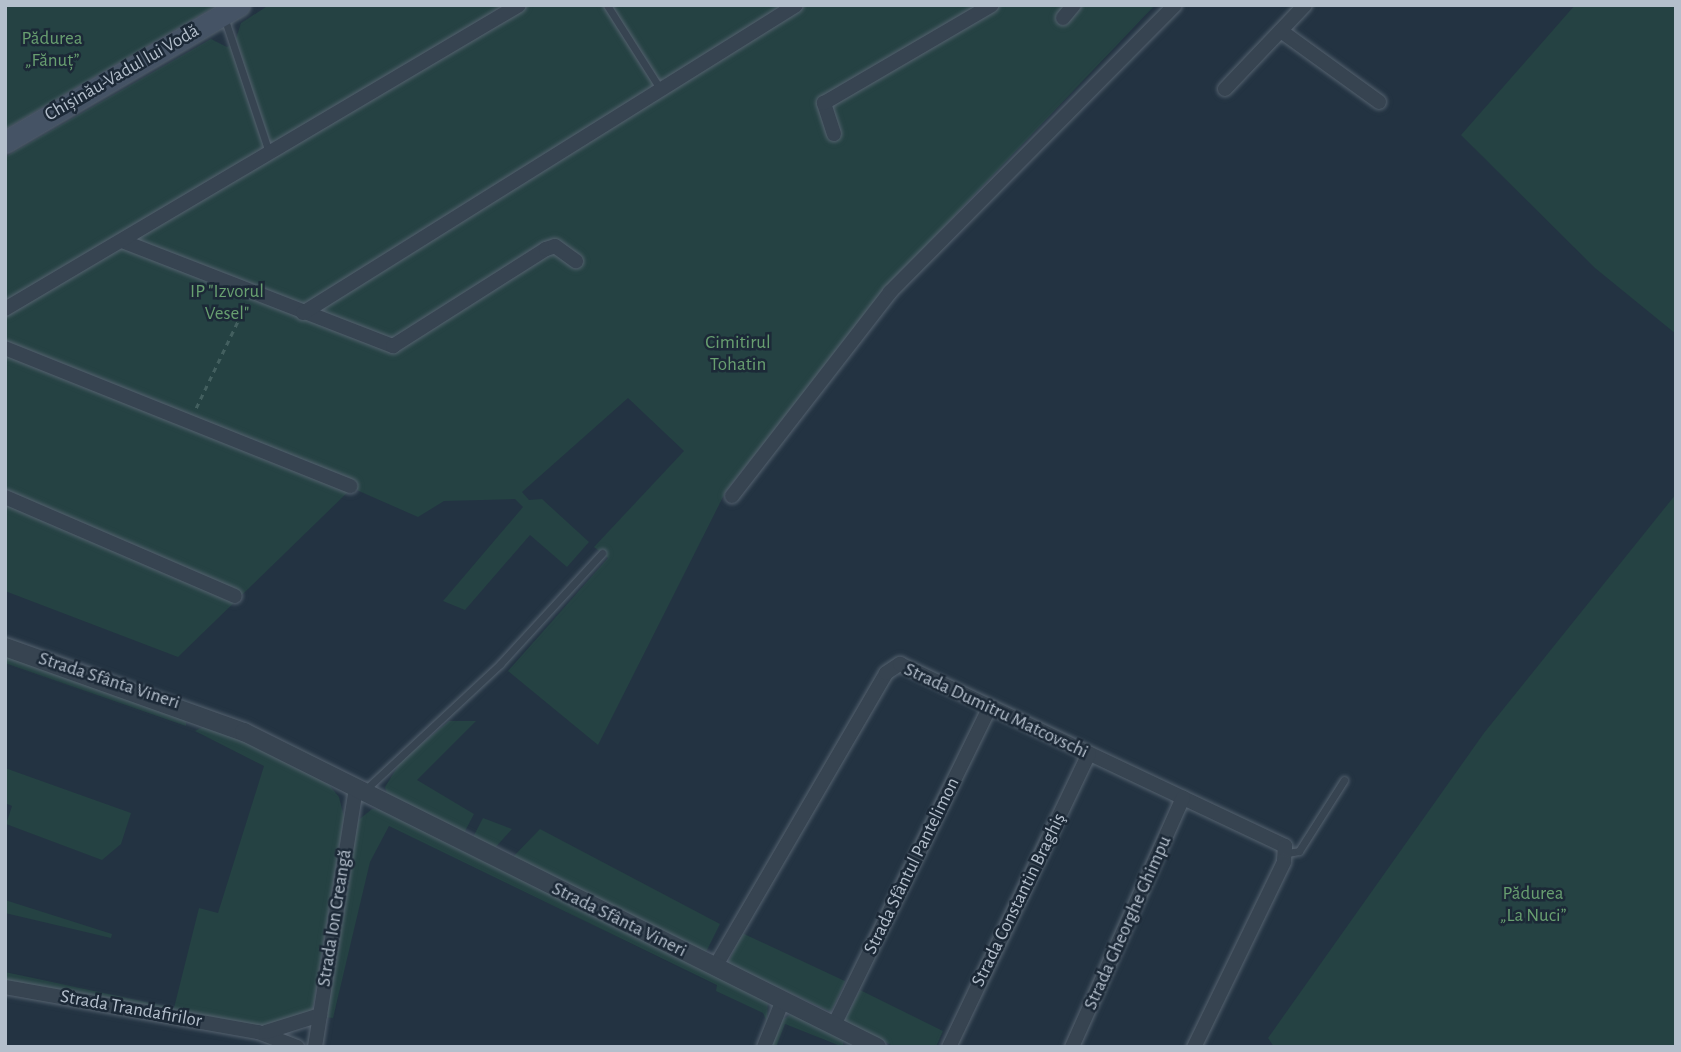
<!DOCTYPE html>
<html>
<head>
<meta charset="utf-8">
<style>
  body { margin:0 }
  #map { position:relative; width:1681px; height:1052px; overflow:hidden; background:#233342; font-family:"Alegreya Sans",sans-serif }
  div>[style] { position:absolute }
  .green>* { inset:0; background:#254243; transform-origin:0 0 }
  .path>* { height:2.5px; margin-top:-1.25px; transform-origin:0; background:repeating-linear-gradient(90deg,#435f5f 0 5px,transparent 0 10px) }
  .roads { filter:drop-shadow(0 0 2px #55626f) drop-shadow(0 0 2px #55626f) }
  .service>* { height:7px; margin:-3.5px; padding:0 3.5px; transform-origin:3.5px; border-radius:3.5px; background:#374451 }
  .minor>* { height:14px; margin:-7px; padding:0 7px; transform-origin:7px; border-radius:7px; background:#374451 }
  .tertiary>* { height:18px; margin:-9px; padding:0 9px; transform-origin:9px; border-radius:9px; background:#374451 }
  .secondary>* { height:21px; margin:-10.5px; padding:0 10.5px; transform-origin:10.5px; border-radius:10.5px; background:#455365 }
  span { translate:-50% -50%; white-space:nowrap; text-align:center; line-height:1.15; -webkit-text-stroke:5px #1c2937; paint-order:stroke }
  .park-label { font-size:19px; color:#689f70 }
  .street-label { font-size:19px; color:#b4bfcc }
  .frame { position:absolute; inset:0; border:7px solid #b4bfcc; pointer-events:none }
</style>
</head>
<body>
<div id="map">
  <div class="green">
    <i style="clip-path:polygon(5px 5px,217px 5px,5px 129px)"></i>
    <i style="clip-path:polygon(269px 5px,1155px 5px,895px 278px,726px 491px,598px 745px,508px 671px,608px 558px,594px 547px,684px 451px,628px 398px,522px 492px,529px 500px,542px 499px,589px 542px,567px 567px,530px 535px,465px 610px,443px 601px,523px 507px,515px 499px,444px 501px,418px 517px,352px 488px,178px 657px,5px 591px,5px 157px,211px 39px,227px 47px,235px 42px,241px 23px)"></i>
    <i style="clip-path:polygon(1575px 5px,1676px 5px,1676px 334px,1595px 268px,1461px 135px)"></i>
    <i style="clip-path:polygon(1676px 494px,1676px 1047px,1274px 1047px,1268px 1038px,1484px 733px)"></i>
    <i style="clip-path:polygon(5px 652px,186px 719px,186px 726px,5px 663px)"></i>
    <i style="clip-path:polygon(449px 721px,476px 721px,417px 780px,474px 814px,463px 835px,388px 798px,385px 787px,401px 761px)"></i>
    <i style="clip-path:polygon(208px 724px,326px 781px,339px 797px,344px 817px,312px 1013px,282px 1026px,249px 1025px,5px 982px,5px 972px,174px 1008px,199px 908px,218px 913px,264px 766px,195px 731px)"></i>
    <i style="clip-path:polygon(5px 768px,131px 813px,121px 844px,102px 860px,6px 824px,12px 806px,5px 803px)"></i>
    <i style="clip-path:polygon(372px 809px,386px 810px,768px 999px,767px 1022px,763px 1013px,716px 991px,717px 985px,389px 826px,370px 862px,333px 1018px,324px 1017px,356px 822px)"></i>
    <i style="clip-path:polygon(483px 818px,512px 829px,493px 850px,472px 839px)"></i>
    <i style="clip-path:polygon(540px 829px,720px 924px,705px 954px,511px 859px)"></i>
    <i style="clip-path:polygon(5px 900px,112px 934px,111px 938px,5px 913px)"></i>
    <i style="left:742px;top:933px;width:114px;height:34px;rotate:25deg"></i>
    <i style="clip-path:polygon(860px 990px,943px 1031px,936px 1047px,895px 1047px,844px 1021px)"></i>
    <i style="clip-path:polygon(793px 1013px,844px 1037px,843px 1047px,785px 1024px,776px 1047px,770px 1047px,780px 1021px)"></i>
  </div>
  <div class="path">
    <i style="left:196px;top:408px;width:115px;rotate:-64.3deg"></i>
  </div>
  <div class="roads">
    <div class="service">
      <i style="left:607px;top:5px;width:97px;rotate:57.6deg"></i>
      <i style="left:224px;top:17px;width:145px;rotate:71.6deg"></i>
      <i style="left:365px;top:790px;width:185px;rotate:-43deg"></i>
      <i style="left:500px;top:664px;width:151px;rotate:-47.4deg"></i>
      <i style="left:1287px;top:853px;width:12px;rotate:-9deg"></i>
      <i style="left:1299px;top:851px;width:84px;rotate:-57.6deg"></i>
    </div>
    <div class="minor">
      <i style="left:1063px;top:18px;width:17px;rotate:-50deg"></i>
      <i style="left:1281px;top:31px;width:121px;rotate:35.9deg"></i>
      <i style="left:1225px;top:89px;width:116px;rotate:-46.4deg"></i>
      <i style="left:834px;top:134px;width:33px;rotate:-108deg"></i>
      <i style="left:824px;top:103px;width:194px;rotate:-30.3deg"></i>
      <i style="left:122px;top:241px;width:291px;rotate:21.2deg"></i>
      <i style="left:393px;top:346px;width:181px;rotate:-32.4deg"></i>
      <i style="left:546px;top:249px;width:9px;rotate:-18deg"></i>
      <i style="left:555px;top:246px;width:26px;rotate:36deg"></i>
      <i style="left:5px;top:309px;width:597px;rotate:-30.6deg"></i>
      <i style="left:303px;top:313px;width:581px;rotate:-31.99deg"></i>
      <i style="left:5px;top:348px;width:372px;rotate:21.8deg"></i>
      <i style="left:732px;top:496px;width:258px;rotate:-52.2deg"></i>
      <i style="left:890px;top:292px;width:404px;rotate:-45.2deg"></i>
      <i style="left:5px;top:497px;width:250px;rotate:23.3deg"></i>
      <i style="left:715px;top:967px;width:340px;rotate:-59.8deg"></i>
      <i style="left:886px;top:673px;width:17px;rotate:-33deg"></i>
      <i style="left:900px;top:664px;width:426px;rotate:25.3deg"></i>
      <i style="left:1285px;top:846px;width:16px;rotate:94deg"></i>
      <i style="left:1284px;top:862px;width:206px;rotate:115.9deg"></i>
      <i style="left:5px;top:987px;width:257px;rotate:10.1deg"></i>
      <i style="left:258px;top:1032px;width:42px;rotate:21deg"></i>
      <i style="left:834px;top:1025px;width:354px;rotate:-63.9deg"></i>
      <i style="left:266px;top:1032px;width:57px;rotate:-17.5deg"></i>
      <i style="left:315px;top:1047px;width:261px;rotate:-81deg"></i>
      <i style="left:764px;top:1047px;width:51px;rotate:-68deg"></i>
      <i style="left:949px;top:1047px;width:325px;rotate:-64.5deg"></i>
      <i style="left:1072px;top:1047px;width:273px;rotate:-66deg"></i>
    </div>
    <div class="tertiary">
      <i style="left:5px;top:647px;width:254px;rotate:19.6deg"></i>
      <i style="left:244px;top:732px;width:707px;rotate:26.46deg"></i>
    </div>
    <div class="secondary">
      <i style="left:5px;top:142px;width:271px;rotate:-30.3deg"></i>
    </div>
  </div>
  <div class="park-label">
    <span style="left:52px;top:50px">Pădurea<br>„Fănuț”</span>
    <span style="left:227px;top:303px">IP "Izvorul<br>Vesel"</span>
    <span style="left:738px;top:354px">Cimitirul<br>Tohatin</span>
    <span style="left:1533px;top:905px">Pădurea<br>„La Nuci”</span>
  </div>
  <div class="street-label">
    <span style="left:122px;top:73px;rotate:-30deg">Chișinău-Vadul lui Vodă</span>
    <span style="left:109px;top:681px;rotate:18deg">Strada Sfânta Vineri</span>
    <span style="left:996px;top:711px;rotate:25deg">Strada Dumitru Matcovschi</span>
    <span style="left:912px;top:866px;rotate:-64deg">Strada Sfântul Pantelimon</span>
    <span style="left:1019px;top:900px;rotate:-64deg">Strada Constantin Braghiş</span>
    <span style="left:335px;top:918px;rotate:-81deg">Strada Ion Creangă</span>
    <span style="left:619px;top:920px;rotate:26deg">Strada Sfânta Vineri</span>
    <span style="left:1128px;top:923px;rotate:-66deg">Strada Gheorghe Ghimpu</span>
    <span style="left:131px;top:1009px;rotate:10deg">Strada Trandafirilor</span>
  </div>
  <div class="frame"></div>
</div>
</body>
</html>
